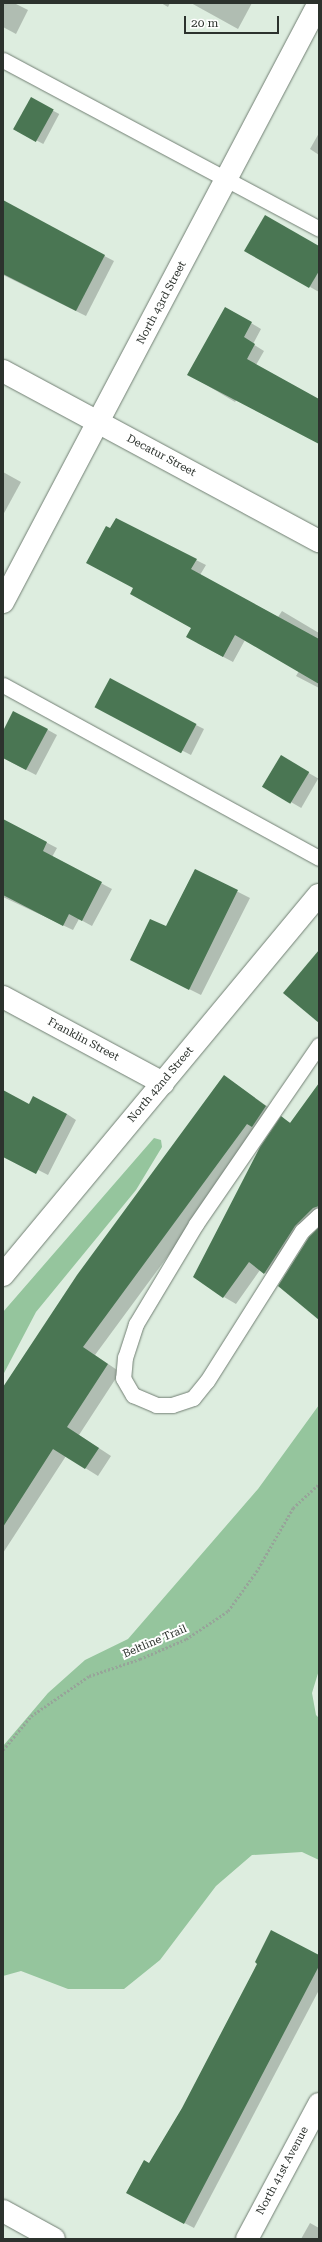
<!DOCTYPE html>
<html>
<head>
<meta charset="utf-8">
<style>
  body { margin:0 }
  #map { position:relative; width:322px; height:2242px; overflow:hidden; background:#ddeddf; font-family:"Roboto Serif",serif }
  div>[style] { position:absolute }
  .forest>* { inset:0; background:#95c59d }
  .shadow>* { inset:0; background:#0003; transform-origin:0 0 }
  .building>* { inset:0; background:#4a7653; transform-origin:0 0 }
  .path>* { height:2.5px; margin-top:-1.25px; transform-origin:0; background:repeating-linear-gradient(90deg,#97a499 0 2px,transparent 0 4px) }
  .roads { filter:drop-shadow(0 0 1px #717f73) drop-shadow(0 0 1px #717f73) }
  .lane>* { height:15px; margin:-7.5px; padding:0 7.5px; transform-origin:7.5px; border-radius:7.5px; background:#fff }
  .street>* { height:22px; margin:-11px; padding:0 11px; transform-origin:11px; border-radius:11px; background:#fff }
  span { translate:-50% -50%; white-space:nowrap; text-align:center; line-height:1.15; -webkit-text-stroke:4px #fff; paint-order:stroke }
  .street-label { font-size:11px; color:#2c322d }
  .frame { position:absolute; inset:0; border:4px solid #2c322d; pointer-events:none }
  .scale { position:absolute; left:184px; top:16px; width:95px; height:18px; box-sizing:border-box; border:2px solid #2c322d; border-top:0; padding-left:5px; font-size:12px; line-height:14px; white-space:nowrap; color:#2c322d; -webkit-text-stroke:3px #fff; paint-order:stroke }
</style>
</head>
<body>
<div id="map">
  <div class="forest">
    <i style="clip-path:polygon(154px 1138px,161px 1140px,162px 1147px,136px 1190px,36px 1312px,3px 1375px,3px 1312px)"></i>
    <i style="clip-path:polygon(319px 1405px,319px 1670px,312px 1693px,316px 1715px,319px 1718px,319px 1860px,302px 1852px,252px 1855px,216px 1886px,160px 1960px,124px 1989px,68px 1989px,21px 1971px,3px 1976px,3px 1746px,48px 1693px,85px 1660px,128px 1639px,258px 1489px)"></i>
  </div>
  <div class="shadow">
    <i style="clip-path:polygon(3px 3px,14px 3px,28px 10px,16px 34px,3px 27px)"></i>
    <i style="clip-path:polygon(161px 3px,170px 3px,168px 7px)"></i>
    <i style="clip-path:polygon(191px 3px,252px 3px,238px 29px)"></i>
    <i style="left:31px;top:99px;width:32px;height:34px;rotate:28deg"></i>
    <i style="clip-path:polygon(319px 133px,319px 155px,310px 149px)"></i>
    <i style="clip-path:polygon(3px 203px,114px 261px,86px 316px,3px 275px)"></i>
    <i style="clip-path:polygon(319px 247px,319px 292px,246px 251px)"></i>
    <i style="clip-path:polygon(226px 308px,261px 329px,253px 344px,264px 351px,256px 365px,319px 400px,319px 443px,237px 399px,235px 402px,188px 374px)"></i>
    <i style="clip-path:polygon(3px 472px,21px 482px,3px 515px)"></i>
    <i style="clip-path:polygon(196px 560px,206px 565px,200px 575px,278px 617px,282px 611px,319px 633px,319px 688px,296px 676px,299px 671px,245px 640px,233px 662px,197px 643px,192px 628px,131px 593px)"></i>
    <i style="clip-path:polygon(104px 711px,196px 725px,204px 729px,191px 755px)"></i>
    <i style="clip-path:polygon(48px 730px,57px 735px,36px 775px,3px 758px,3px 733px)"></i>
    <i style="left:281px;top:757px;width:43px;height:34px;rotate:30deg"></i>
    <i style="clip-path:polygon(9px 823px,57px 848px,52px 857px,112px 889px,92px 926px,79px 919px,73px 930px,3px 897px,3px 825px)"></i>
    <i style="clip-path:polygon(195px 870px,250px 898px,201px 995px,143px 966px,166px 928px)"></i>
    <i style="clip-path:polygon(224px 1076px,278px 1114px,260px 1131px,95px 1355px,120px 1372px,79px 1435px,111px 1456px,98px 1476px,66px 1456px,3px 1553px,3px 1390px)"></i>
    <i style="clip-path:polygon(319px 1087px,319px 1221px,307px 1233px,277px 1280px,260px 1270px,236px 1304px,224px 1297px,281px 1118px,291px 1123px)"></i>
    <i style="clip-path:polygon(3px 1092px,30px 1105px,67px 1114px,76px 1120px,48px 1175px,3px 1152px)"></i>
    <i style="clip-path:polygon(319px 1956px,319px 1990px,194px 2228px,137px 2198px,150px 2165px)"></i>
    <i style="clip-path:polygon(310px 2223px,319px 2228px,319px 2239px,301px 2239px)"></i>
  </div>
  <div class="building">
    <i style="left:31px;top:97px;width:26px;height:37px;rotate:29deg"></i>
    <i style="clip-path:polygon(3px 200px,105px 255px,76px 311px,3px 274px)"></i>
    <i style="clip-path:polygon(265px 215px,319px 246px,319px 271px,309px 288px,244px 251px)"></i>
    <i style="clip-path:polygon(225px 307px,252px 322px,244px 337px,255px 344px,247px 359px,319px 399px,319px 444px,187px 375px)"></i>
    <i style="clip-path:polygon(116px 518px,197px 559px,191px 569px,319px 639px,319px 684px,235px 635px,223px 657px,186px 637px,191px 628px,130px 594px,133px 588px,86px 563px,106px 526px,110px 528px)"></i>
    <i style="left:110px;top:678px;width:98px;height:33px;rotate:28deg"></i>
    <i style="clip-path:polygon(13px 711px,48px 729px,26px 770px,3px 758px,3px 731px)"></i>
    <i style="left:281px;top:755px;width:33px;height:37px;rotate:31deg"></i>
    <i style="clip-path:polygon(3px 819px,47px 842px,43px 851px,102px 882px,82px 921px,69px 914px,63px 926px,3px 895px)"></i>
    <i style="clip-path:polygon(195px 869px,238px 890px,189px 990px,130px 960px,150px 919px,166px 926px)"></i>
    <i style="clip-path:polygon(319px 950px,319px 1023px,283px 993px)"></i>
    <i style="clip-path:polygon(224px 1075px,266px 1106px,252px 1127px,247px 1124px,83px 1347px,108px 1364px,67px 1427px,99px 1448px,85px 1469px,53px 1449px,3px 1527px,3px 1387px,77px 1275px)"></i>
    <i style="clip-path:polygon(319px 1083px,319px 1206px,313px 1208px,295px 1226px,264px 1274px,249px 1262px,223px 1298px,193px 1277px,260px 1147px,281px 1116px,290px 1123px)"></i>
    <i style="clip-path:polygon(3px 1090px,29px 1104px,33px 1096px,67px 1114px,36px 1174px,3px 1157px)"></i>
    <i style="clip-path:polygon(319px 1227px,319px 1320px,278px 1286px,309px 1237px)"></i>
    <i style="clip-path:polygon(271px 1930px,319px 1955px,319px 1966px,184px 2224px,126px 2193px,144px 2160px,149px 2163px,182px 2108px,257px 1964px,255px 1962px)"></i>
  </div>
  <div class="path">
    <i style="left:3px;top:1750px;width:44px;rotate:-50.5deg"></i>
    <i style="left:31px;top:1716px;width:70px;rotate:-34.6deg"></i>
    <i style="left:89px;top:1676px;width:54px;rotate:-18.4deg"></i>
    <i style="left:140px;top:1659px;width:50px;rotate:-23.5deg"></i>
    <i style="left:186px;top:1639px;width:50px;rotate:-33.7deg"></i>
    <i style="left:228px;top:1611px;width:48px;rotate:-54.3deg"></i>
    <i style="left:256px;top:1572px;width:74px;rotate:-60deg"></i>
    <i style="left:293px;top:1508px;width:35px;rotate:-43deg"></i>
  </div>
  <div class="roads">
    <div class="lane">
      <i style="left:3px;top:60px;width:358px;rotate:28.1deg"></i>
      <i style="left:3px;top:685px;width:360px;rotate:28.7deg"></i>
      <i style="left:319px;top:1045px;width:217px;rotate:124.5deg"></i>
      <i style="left:196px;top:1224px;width:117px;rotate:121deg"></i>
      <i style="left:136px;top:1324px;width:35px;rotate:108deg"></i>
      <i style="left:125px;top:1357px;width:21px;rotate:95deg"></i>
      <i style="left:123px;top:1378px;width:20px;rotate:60deg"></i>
      <i style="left:133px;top:1395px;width:25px;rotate:23deg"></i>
      <i style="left:156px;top:1405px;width:16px"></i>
      <i style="left:172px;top:1405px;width:22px;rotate:-18deg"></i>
      <i style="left:193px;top:1398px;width:22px;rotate:-51deg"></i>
      <i style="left:207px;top:1381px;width:178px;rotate:-57.7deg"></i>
      <i style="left:302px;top:1231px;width:23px;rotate:-43deg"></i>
    </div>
    <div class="street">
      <i style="left:3px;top:371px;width:359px;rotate:28.3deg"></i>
      <i style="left:3px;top:602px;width:677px;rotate:-62.19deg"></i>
      <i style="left:3px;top:997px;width:182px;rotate:28.3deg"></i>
      <i style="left:3px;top:1275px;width:494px;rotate:-50.3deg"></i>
      <i style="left:3px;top:2211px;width:58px;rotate:28.8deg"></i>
      <i style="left:247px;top:2239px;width:153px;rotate:-61.9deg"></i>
    </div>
  </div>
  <div class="street-label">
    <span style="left:162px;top:303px;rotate:-62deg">North 43rd Street</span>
    <span style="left:161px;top:456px;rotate:28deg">Decatur Street</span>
    <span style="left:83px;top:1040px;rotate:28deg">Franklin Street</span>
    <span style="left:161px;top:1085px;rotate:-50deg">North 42nd Street</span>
    <span style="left:155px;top:1642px;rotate:-23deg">Beltline Trail</span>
    <span style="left:283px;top:2171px;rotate:-62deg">North 41st Avenue</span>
  </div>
  <div class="frame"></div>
  <div class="scale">20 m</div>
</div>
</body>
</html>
